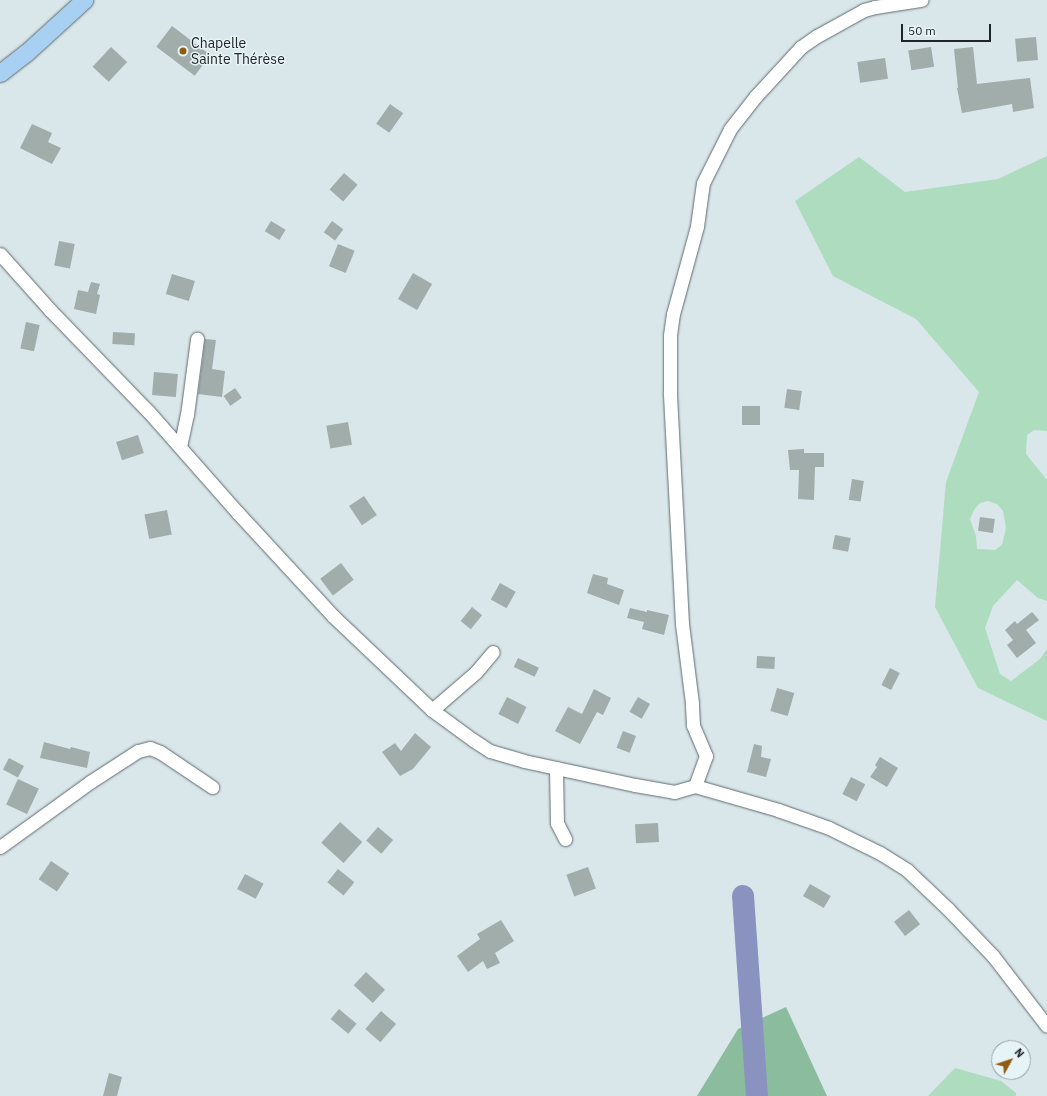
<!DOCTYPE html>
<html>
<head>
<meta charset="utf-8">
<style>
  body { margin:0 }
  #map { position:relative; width:1047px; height:1096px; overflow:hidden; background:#d9e6ea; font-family:"IBM Plex Sans",sans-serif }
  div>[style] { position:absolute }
  .green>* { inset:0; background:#adddbe }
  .forest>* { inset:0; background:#8cbc9e }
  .river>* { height:22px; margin:-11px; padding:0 11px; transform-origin:11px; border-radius:11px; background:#8a93c0 }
  .building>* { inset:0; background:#a0adab; transform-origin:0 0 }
  .roads { filter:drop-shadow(0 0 1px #5f6b6e) drop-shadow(0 0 1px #5f6b6e) }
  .minor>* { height:13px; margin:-6.5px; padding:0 6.5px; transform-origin:6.5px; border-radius:6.5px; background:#fff }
  .major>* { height:17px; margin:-8.5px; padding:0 8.5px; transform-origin:8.5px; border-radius:8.5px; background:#a8d0f2 }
  .dots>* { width:11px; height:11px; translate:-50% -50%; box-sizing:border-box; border:2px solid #e6f3f7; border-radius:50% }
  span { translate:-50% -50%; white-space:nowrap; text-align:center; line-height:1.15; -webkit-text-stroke:3px #e6f3f7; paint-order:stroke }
  .poi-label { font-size:14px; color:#202526 }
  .left { translate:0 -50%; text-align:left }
  .north { position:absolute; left:991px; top:1040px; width:40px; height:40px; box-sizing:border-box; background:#e6f3f7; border:1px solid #97a1a3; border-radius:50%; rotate:50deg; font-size:11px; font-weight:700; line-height:16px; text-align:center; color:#202526 }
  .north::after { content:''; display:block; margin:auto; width:14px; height:18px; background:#925b13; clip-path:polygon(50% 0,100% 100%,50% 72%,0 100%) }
  .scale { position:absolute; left:901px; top:24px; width:90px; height:18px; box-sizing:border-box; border:2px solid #202526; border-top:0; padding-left:5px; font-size:12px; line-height:14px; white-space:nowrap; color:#202526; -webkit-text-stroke:3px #e6f3f7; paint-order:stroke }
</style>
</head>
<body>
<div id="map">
  <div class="green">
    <i style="clip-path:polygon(evenodd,1047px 156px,1047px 431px,1034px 430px,1027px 435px,1026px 454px,1047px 480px,1047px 601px,1038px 598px,1017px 580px,993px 606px,985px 628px,1000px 674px,1011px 681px,1040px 659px,1047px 649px,1047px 721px,978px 688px,935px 607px,946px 482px,979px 392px,916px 319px,833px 276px,795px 201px,859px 157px,905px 192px,998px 179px,1047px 156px,988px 501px,997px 504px,1003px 511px,1006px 528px,1002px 545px,995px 550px,977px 549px,976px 536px,970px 519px,974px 510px,980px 503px,988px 501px)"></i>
    <i style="clip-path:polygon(955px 1068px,1001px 1081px,1016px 1093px,1016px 1096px,928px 1096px)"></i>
  </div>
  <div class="forest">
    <i style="clip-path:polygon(786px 1007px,827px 1096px,697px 1096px,738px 1029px)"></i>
  </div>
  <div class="river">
    <i style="left:743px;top:896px;width:200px;rotate:86deg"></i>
  </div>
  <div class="building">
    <i style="left:172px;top:26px;width:48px;height:26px;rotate:37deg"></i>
    <i style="left:1036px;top:37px;width:23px;height:21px;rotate:85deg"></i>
    <i style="left:111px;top:47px;width:22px;height:27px;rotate:43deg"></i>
    <i style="left:931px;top:47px;width:20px;height:23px;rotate:81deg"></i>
    <i style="clip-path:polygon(973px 47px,977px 84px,1030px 78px,1034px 108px,1013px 112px,1012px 104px,962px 113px,957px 88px,958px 88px,954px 49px)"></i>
    <i style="left:885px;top:58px;width:21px;height:28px;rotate:82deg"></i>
    <i style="left:390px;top:104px;width:16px;height:24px;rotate:35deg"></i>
    <i style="clip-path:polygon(32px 124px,52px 133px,48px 142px,61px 148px,52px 164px,20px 148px)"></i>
    <i style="left:344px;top:173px;width:18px;height:22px;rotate:41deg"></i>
    <i style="left:271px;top:221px;width:17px;height:12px;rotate:31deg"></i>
    <i style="left:332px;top:221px;width:14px;height:14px;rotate:36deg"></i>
    <i style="left:59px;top:241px;width:16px;height:25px;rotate:11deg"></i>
    <i style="left:338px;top:244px;width:18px;height:24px;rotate:22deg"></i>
    <i style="left:413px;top:273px;width:22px;height:30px;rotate:30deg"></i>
    <i style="left:172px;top:274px;width:24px;height:21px;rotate:17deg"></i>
    <i style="clip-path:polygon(91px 282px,100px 284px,97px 294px,100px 295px,96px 314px,74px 309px,78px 290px,88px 292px)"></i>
    <i style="left:26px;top:322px;width:14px;height:27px;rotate:12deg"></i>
    <i style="left:113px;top:332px;width:22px;height:12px;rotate:3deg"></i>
    <i style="clip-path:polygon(205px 339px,216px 340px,212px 369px,225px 371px,222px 397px,198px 394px)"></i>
    <i style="left:154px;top:372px;width:24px;height:23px;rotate:5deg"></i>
    <i style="left:235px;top:388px;width:12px;height:14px;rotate:55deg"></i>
    <i style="left:787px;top:389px;width:15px;height:19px;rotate:8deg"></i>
    <i style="left:742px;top:406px;width:18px;height:19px"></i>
    <i style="left:348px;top:422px;width:23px;height:22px;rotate:80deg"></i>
    <i style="left:138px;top:435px;width:19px;height:23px;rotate:72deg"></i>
    <i style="clip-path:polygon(804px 449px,804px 453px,824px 453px,824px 467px,815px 467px,814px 500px,798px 499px,799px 470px,790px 470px,788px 450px)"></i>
    <i style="left:852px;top:479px;width:12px;height:21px;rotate:9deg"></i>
    <i style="left:364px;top:496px;width:23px;height:18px;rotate:56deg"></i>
    <i style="left:167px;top:510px;width:25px;height:23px;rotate:79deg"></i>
    <i style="left:980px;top:517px;width:15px;height:14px;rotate:8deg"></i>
    <i style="left:835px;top:535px;width:16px;height:14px;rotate:11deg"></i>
    <i style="left:341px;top:563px;width:21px;height:26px;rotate:53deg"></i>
    <i style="clip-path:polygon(593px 574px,608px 578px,607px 584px,624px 590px,619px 605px,587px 593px)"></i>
    <i style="left:500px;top:583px;width:18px;height:19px;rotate:29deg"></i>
    <i style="left:472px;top:607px;width:13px;height:18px;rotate:39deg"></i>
    <i style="clip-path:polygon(630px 608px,647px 612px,647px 610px,669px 615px,664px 635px,642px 629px,644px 622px,627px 618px)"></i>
    <i style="clip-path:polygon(1032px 612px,1039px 620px,1026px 630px,1036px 643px,1017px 658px,1007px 645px,1013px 640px,1005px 630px,1015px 621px,1017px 624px)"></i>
    <i style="left:757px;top:656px;width:18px;height:12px;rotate:3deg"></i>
    <i style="left:518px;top:658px;width:23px;height:10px;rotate:25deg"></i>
    <i style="left:890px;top:668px;width:11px;height:19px;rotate:27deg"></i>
    <i style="left:777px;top:688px;width:18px;height:24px;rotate:16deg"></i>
    <i style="clip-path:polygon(594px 689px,611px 698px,603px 715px,597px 712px,580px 744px,555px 731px,568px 707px,582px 714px)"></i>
    <i style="left:507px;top:697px;width:22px;height:19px;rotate:27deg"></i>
    <i style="left:638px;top:697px;width:14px;height:17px;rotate:30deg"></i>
    <i style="left:623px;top:731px;width:14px;height:18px;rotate:21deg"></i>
    <i style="clip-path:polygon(415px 733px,431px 747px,413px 769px,400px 776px,382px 752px,395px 743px,401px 751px)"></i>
    <i style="clip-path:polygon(44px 742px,70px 749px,71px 747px,90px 752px,87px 768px,40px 758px)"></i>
    <i style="clip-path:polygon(754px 744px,762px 746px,761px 757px,771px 759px,766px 777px,747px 772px)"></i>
    <i style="clip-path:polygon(880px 757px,898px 768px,887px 787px,870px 777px,877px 767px,875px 765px)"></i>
    <i style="left:9px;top:758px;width:17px;height:13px;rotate:28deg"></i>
    <i style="left:851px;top:777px;width:16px;height:19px;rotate:27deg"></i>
    <i style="left:18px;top:779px;width:23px;height:28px;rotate:25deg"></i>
    <i style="left:340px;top:822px;width:30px;height:28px;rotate:42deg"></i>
    <i style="left:658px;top:823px;width:19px;height:23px;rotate:87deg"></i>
    <i style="left:378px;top:827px;width:20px;height:18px;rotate:41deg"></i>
    <i style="left:51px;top:861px;width:22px;height:22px;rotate:34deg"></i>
    <i style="left:588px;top:867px;width:23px;height:23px;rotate:70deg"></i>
    <i style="left:338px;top:869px;width:21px;height:17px;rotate:39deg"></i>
    <i style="left:245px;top:874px;width:21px;height:17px;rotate:28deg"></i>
    <i style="left:810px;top:884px;width:24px;height:14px;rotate:30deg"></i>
    <i style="left:909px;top:910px;width:18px;height:19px;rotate:52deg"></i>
    <i style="clip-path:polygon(501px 920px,514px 941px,495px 953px,500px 963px,487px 969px,483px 961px,468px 972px,457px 956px,480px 939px,477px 934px)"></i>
    <i style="left:366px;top:972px;width:26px;height:18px;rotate:43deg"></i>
    <i style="left:339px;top:1009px;width:23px;height:13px;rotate:40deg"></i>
    <i style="left:381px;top:1011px;width:20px;height:24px;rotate:41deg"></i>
    <i style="clip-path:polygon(109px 1073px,122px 1077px,117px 1096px,103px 1096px)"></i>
  </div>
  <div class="roads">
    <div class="minor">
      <i style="left:0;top:254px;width:75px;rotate:48.2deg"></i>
      <i style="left:50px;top:310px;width:141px;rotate:45.9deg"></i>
      <i style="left:148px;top:411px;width:136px;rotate:48.6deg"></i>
      <i style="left:238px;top:513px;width:140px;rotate:47.3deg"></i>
      <i style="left:333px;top:616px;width:137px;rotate:43.5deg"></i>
      <i style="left:432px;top:710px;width:51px;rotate:36.2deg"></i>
      <i style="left:473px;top:740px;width:20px;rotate:33deg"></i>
      <i style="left:490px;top:751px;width:35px;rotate:16deg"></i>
      <i style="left:524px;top:761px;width:114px;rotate:12.2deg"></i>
      <i style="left:635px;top:785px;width:40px;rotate:10deg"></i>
      <i style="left:674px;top:792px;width:22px;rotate:-16deg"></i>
      <i style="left:695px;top:786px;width:86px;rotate:16.1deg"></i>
      <i style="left:778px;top:810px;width:54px;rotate:19.4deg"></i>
      <i style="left:829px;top:828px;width:57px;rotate:26.1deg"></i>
      <i style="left:880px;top:853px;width:32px;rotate:32deg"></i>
      <i style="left:907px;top:870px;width:57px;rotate:43.6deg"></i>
      <i style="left:948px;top:909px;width:65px;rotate:46.2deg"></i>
      <i style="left:993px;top:956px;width:88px;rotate:52.4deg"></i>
      <i style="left:180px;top:447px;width:33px;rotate:-78deg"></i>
      <i style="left:187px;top:415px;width:77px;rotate:-82.5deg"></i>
      <i style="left:432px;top:710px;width:58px;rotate:-40.8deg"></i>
      <i style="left:476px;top:672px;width:26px;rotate:-50deg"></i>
      <i style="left:556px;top:768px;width:55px;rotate:89deg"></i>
      <i style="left:557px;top:823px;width:18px;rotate:63deg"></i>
      <i style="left:695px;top:786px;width:32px;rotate:-70deg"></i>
      <i style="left:706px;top:756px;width:34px;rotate:-113deg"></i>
      <i style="left:693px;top:725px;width:22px;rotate:-93deg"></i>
      <i style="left:692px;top:703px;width:80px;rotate:-97.2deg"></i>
      <i style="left:682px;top:624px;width:232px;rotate:-93deg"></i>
      <i style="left:670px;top:392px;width:57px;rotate:-90deg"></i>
      <i style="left:670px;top:335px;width:21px;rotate:-82deg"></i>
      <i style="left:673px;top:314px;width:91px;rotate:-74.7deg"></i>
      <i style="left:697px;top:226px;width:43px;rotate:-82.1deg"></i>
      <i style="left:703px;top:183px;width:60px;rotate:-63.4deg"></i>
      <i style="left:730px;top:129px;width:41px;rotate:-52deg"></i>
      <i style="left:755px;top:97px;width:68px;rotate:-47.4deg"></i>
      <i style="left:801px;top:47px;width:19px;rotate:-35deg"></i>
      <i style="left:817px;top:36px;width:54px;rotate:-29deg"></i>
      <i style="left:864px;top:10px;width:11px;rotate:-15deg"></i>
      <i style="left:875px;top:7px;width:47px;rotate:-8.7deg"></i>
      <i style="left:0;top:847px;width:111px;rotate:-35.8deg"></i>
      <i style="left:90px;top:782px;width:57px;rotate:-32.9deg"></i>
      <i style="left:138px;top:751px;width:12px;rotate:-14deg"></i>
      <i style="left:150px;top:748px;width:11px;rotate:22deg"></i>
      <i style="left:160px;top:752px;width:63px;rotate:33.9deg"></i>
    </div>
    <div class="major">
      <i style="left:0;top:73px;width:33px;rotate:-38deg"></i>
      <i style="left:26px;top:53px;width:79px;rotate:-42.4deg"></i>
    </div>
  </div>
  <div class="dots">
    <i style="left:183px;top:51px;background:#925b13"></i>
  </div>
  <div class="poi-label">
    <span class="left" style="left:191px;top:51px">Chapelle<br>Sainte Thérèse</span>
  </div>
  <div class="north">N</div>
  <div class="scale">50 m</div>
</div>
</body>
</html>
